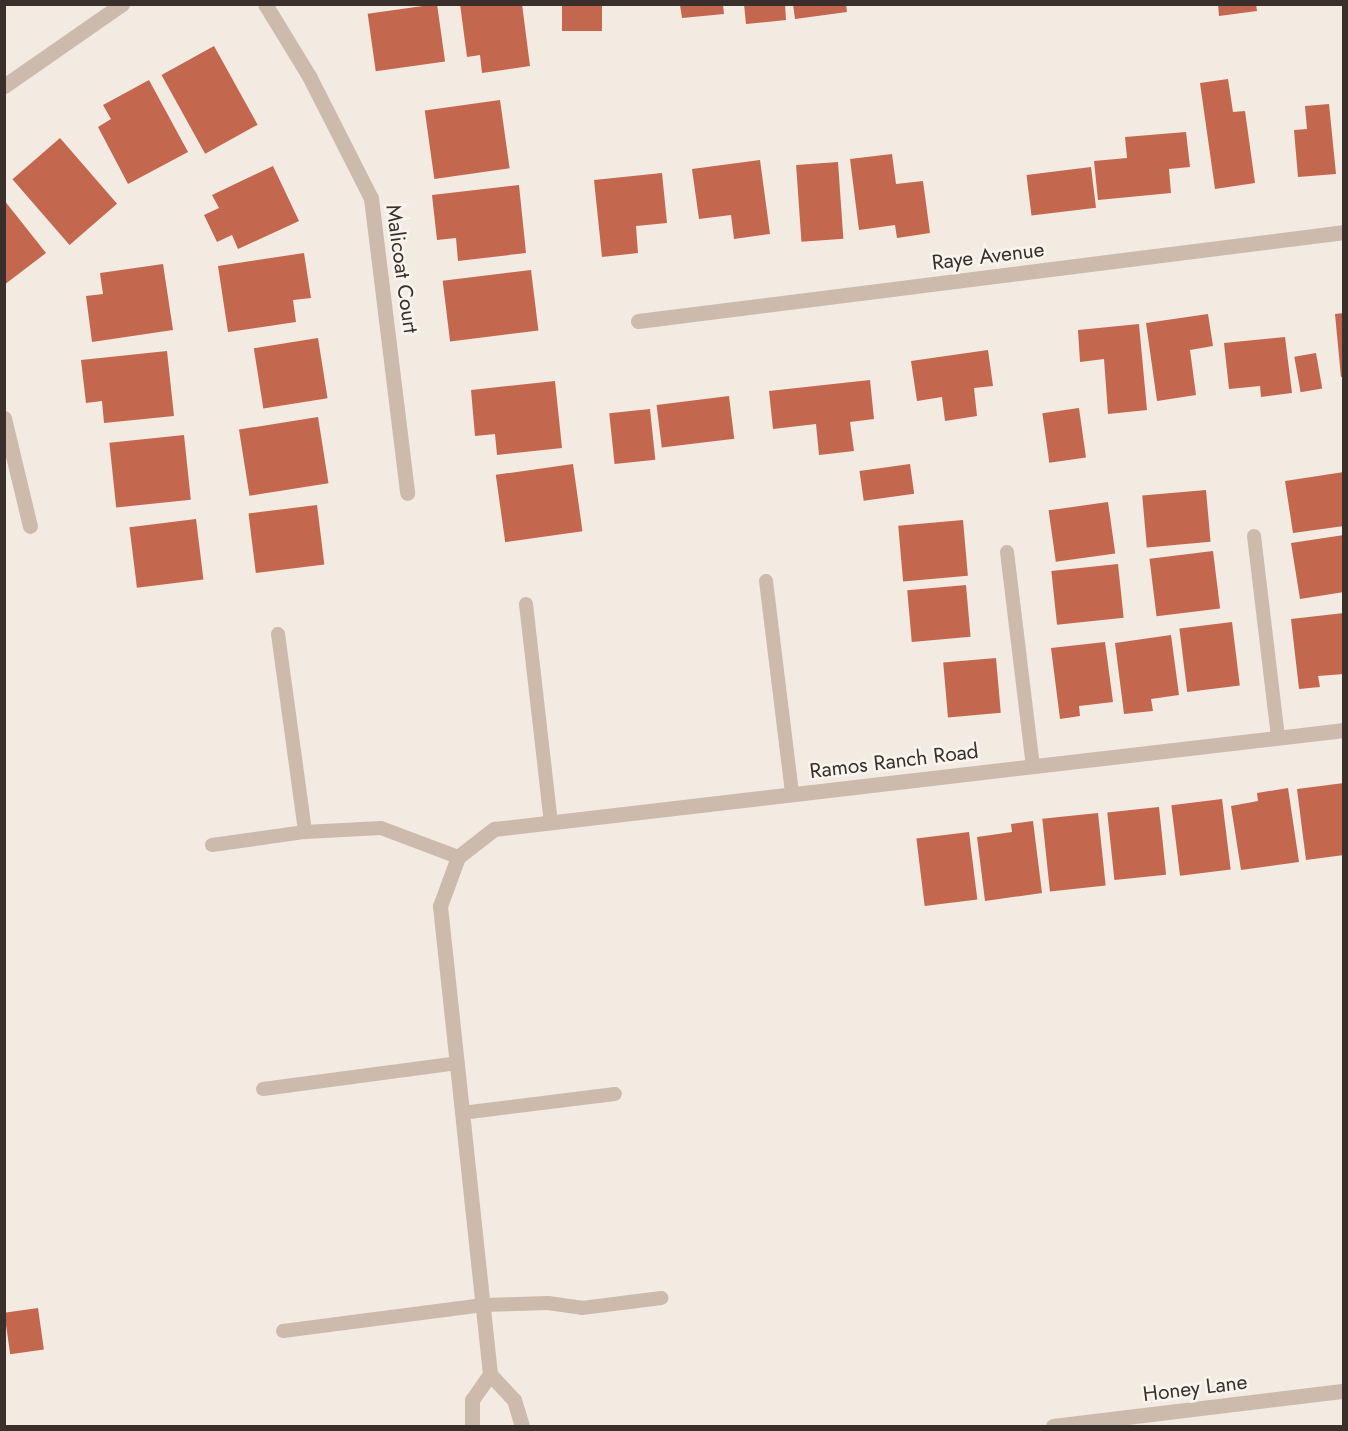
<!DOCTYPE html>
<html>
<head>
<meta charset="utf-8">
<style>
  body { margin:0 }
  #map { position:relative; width:1348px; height:1431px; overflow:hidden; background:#f3eae1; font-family:Jost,sans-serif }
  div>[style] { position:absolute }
  .building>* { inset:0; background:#c3674f; transform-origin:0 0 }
  .lane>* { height:14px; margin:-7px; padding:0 7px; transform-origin:7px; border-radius:7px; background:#ccbaad }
  .street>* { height:15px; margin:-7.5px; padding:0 7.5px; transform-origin:7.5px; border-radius:7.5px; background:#ccbaad }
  span { translate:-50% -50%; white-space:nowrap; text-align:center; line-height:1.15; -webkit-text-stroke:5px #faf4ee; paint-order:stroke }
  .street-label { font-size:21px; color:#3a2f2b }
  .frame { position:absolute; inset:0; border:6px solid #3a2f2b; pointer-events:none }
</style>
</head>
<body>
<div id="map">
  <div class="building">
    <i style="left:437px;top:4px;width:58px;height:70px;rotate:82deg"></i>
    <i style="clip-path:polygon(460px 4px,522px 4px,530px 66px,482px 73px,480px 55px,467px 57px)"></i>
    <i style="left:562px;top:4px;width:40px;height:27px"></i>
    <i style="clip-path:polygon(744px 4px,785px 4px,786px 20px,746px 24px)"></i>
    <i style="clip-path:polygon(793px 4px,846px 4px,847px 12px,795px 19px)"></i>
    <i style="clip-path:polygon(1218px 4px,1256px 4px,1257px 11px,1219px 16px)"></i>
    <i style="clip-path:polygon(680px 5px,723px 5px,724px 14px,682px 18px)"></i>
    <i style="left:214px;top:46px;width:90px;height:60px;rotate:61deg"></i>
    <i style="clip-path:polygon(1228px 79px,1233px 112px,1245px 111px,1255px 183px,1215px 189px,1200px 83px)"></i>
    <i style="clip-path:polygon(149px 80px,188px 152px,128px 184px,98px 127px,111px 119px,103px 105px)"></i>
    <i style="left:500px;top:100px;width:69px;height:76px;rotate:82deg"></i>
    <i style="clip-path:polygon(1329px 104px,1336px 174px,1298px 177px,1294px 130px,1307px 129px,1305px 106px)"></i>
    <i style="clip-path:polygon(1186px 132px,1190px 167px,1169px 169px,1171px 193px,1098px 200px,1094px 161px,1127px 158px,1125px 137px)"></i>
    <i style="left:60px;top:138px;width:87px;height:63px;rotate:49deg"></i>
    <i style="clip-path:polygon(892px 154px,896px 184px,923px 181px,930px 233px,897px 238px,895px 225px,859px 230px,850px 159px)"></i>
    <i style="clip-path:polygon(760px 160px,770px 234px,734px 239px,731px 215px,699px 219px,692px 169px)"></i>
    <i style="left:838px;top:162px;width:77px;height:42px;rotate:86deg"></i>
    <i style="clip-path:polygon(273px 166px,299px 221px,238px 249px,232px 235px,217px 242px,204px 215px,219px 208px,212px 195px)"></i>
    <i style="left:1091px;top:167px;width:41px;height:65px;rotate:83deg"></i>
    <i style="clip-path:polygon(662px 173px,667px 223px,636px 226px,638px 253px,602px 257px,594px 180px)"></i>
    <i style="clip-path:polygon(519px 185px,526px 253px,458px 261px,456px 238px,437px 240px,432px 195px)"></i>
    <i style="clip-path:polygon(4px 200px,46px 253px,4px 285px)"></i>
    <i style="clip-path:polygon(304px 253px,311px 298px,293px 300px,296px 322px,228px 332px,218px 266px)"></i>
    <i style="clip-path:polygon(163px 264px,173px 330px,92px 342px,86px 296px,103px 294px,100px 273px)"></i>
    <i style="left:531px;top:270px;width:61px;height:89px;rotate:83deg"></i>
    <i style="clip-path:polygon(1344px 313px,1344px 376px,1341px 377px,1335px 314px)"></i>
    <i style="clip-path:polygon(1208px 314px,1213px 346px,1190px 350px,1196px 395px,1157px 401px,1146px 323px)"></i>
    <i style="clip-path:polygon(1139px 324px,1147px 410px,1108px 414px,1104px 359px,1080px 362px,1078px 330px)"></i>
    <i style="clip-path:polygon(1285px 337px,1292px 393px,1261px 397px,1260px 386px,1229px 389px,1224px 343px)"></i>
    <i style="left:318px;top:338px;width:61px;height:65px;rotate:81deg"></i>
    <i style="clip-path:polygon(988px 350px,993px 386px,974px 388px,977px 416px,945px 421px,942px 397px,917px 401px,911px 361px)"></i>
    <i style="clip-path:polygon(167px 351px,174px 416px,104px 423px,102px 401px,86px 403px,81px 360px)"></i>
    <i style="left:1316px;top:353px;width:36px;height:22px;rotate:80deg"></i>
    <i style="clip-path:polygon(870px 380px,874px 419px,850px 422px,854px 451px,819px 455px,816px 424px,773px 429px,769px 391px)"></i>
    <i style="clip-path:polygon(555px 381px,562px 448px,497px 455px,495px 434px,475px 436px,471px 390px)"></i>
    <i style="left:729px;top:396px;width:43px;height:73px;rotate:83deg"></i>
    <i style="left:1079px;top:408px;width:50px;height:37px;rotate:82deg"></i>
    <i style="left:650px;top:409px;width:51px;height:41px;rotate:84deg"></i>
    <i style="left:318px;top:417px;width:67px;height:80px;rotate:81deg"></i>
    <i style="left:184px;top:435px;width:65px;height:75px;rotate:84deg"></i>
    <i style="left:573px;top:464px;width:68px;height:78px;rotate:82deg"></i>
    <i style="left:910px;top:464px;width:30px;height:51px;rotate:82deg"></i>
    <i style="clip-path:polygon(1344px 472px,1344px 526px,1293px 533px,1285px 481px)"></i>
    <i style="left:1206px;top:490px;width:52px;height:64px;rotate:85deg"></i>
    <i style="left:1108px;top:502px;width:52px;height:60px;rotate:82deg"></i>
    <i style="left:317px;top:505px;width:60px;height:69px;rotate:83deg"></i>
    <i style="left:196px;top:519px;width:61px;height:67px;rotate:83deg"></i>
    <i style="left:963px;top:520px;width:56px;height:65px;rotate:85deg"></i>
    <i style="clip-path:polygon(1344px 535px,1344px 592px,1300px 599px,1291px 543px)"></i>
    <i style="left:1213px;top:551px;width:58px;height:64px;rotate:83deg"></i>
    <i style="left:1118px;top:564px;width:54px;height:67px;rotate:84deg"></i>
    <i style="left:966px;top:585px;width:52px;height:59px;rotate:85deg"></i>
    <i style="clip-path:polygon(1344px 613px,1344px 674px,1318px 676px,1320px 687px,1299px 689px,1291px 619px)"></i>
    <i style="left:1232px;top:622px;width:64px;height:53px;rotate:83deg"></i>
    <i style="clip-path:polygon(1171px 635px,1179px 695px,1151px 699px,1153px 711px,1124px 714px,1115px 643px)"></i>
    <i style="clip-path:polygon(1105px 642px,1113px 702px,1079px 706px,1080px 716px,1060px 719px,1051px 648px)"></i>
    <i style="left:996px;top:658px;width:55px;height:53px;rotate:85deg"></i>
    <i style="clip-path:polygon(1344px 783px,1344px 855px,1306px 860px,1297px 789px)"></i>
    <i style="clip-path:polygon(1288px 788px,1299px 862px,1241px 870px,1231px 806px,1258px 801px,1257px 793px)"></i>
    <i style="left:1222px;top:799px;width:71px;height:51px;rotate:83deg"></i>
    <i style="left:1159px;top:807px;width:68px;height:52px;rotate:84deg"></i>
    <i style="left:1098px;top:813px;width:73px;height:56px;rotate:84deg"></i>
    <i style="clip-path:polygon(1033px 821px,1042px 893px,985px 901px,977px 837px,1012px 832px,1011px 824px)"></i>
    <i style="left:969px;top:832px;width:68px;height:53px;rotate:83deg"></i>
    <i style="left:38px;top:1308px;width:42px;height:34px;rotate:82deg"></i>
  </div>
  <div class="lane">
    <i style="left:1254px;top:536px;width:202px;rotate:83.2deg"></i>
    <i style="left:1007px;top:552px;width:216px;rotate:83.1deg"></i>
    <i style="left:766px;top:581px;width:215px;rotate:83deg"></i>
    <i style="left:526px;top:604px;width:219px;rotate:83.5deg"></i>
    <i style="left:278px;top:634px;width:200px;rotate:82.2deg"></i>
    <i style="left:212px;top:845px;width:94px;rotate:-8deg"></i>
    <i style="left:305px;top:832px;width:76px;rotate:-3deg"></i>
    <i style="left:381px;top:828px;width:82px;rotate:20.6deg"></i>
    <i style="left:263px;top:1089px;width:196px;rotate:-7.6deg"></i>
    <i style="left:462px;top:1113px;width:154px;rotate:-7.1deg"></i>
    <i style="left:283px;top:1331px;width:202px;rotate:-7.4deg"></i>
    <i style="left:483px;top:1305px;width:65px;rotate:-1.8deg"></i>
    <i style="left:548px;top:1303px;width:34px;rotate:8deg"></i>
    <i style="left:582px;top:1308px;width:80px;rotate:-7.2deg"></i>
  </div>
  <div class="street">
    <i style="left:265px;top:4px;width:84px;rotate:58.6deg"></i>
    <i style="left:309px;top:76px;width:137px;rotate:63.1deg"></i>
    <i style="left:371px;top:198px;width:297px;rotate:83deg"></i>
    <i style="left:4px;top:86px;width:144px;rotate:-34.8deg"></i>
    <i style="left:638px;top:321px;width:712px;rotate:-7.18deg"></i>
    <i style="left:4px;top:418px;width:111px;rotate:76.5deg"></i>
    <i style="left:472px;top:1426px;width:26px;rotate:-90deg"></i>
    <i style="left:472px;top:1400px;width:32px;rotate:-55deg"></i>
    <i style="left:522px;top:1426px;width:27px;rotate:-107deg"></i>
    <i style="left:514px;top:1400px;width:35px;rotate:-133deg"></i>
    <i style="left:490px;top:1374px;width:471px;rotate:-96.1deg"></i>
    <i style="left:440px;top:906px;width:52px;rotate:-69.8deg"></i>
    <i style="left:458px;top:857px;width:46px;rotate:-37.9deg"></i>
    <i style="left:494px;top:829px;width:856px;rotate:-6.64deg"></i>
    <i style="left:1053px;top:1426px;width:293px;rotate:-6.9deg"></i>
  </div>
  <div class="street-label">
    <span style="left:988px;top:256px;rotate:-7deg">Raye Avenue</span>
    <span style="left:402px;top:269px;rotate:82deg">Malicoat Court</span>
    <span style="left:894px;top:761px;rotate:-7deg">Ramos Ranch Road</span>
    <span style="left:1195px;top:1388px;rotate:-7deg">Honey Lane</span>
  </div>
  <div class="frame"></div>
</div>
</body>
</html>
